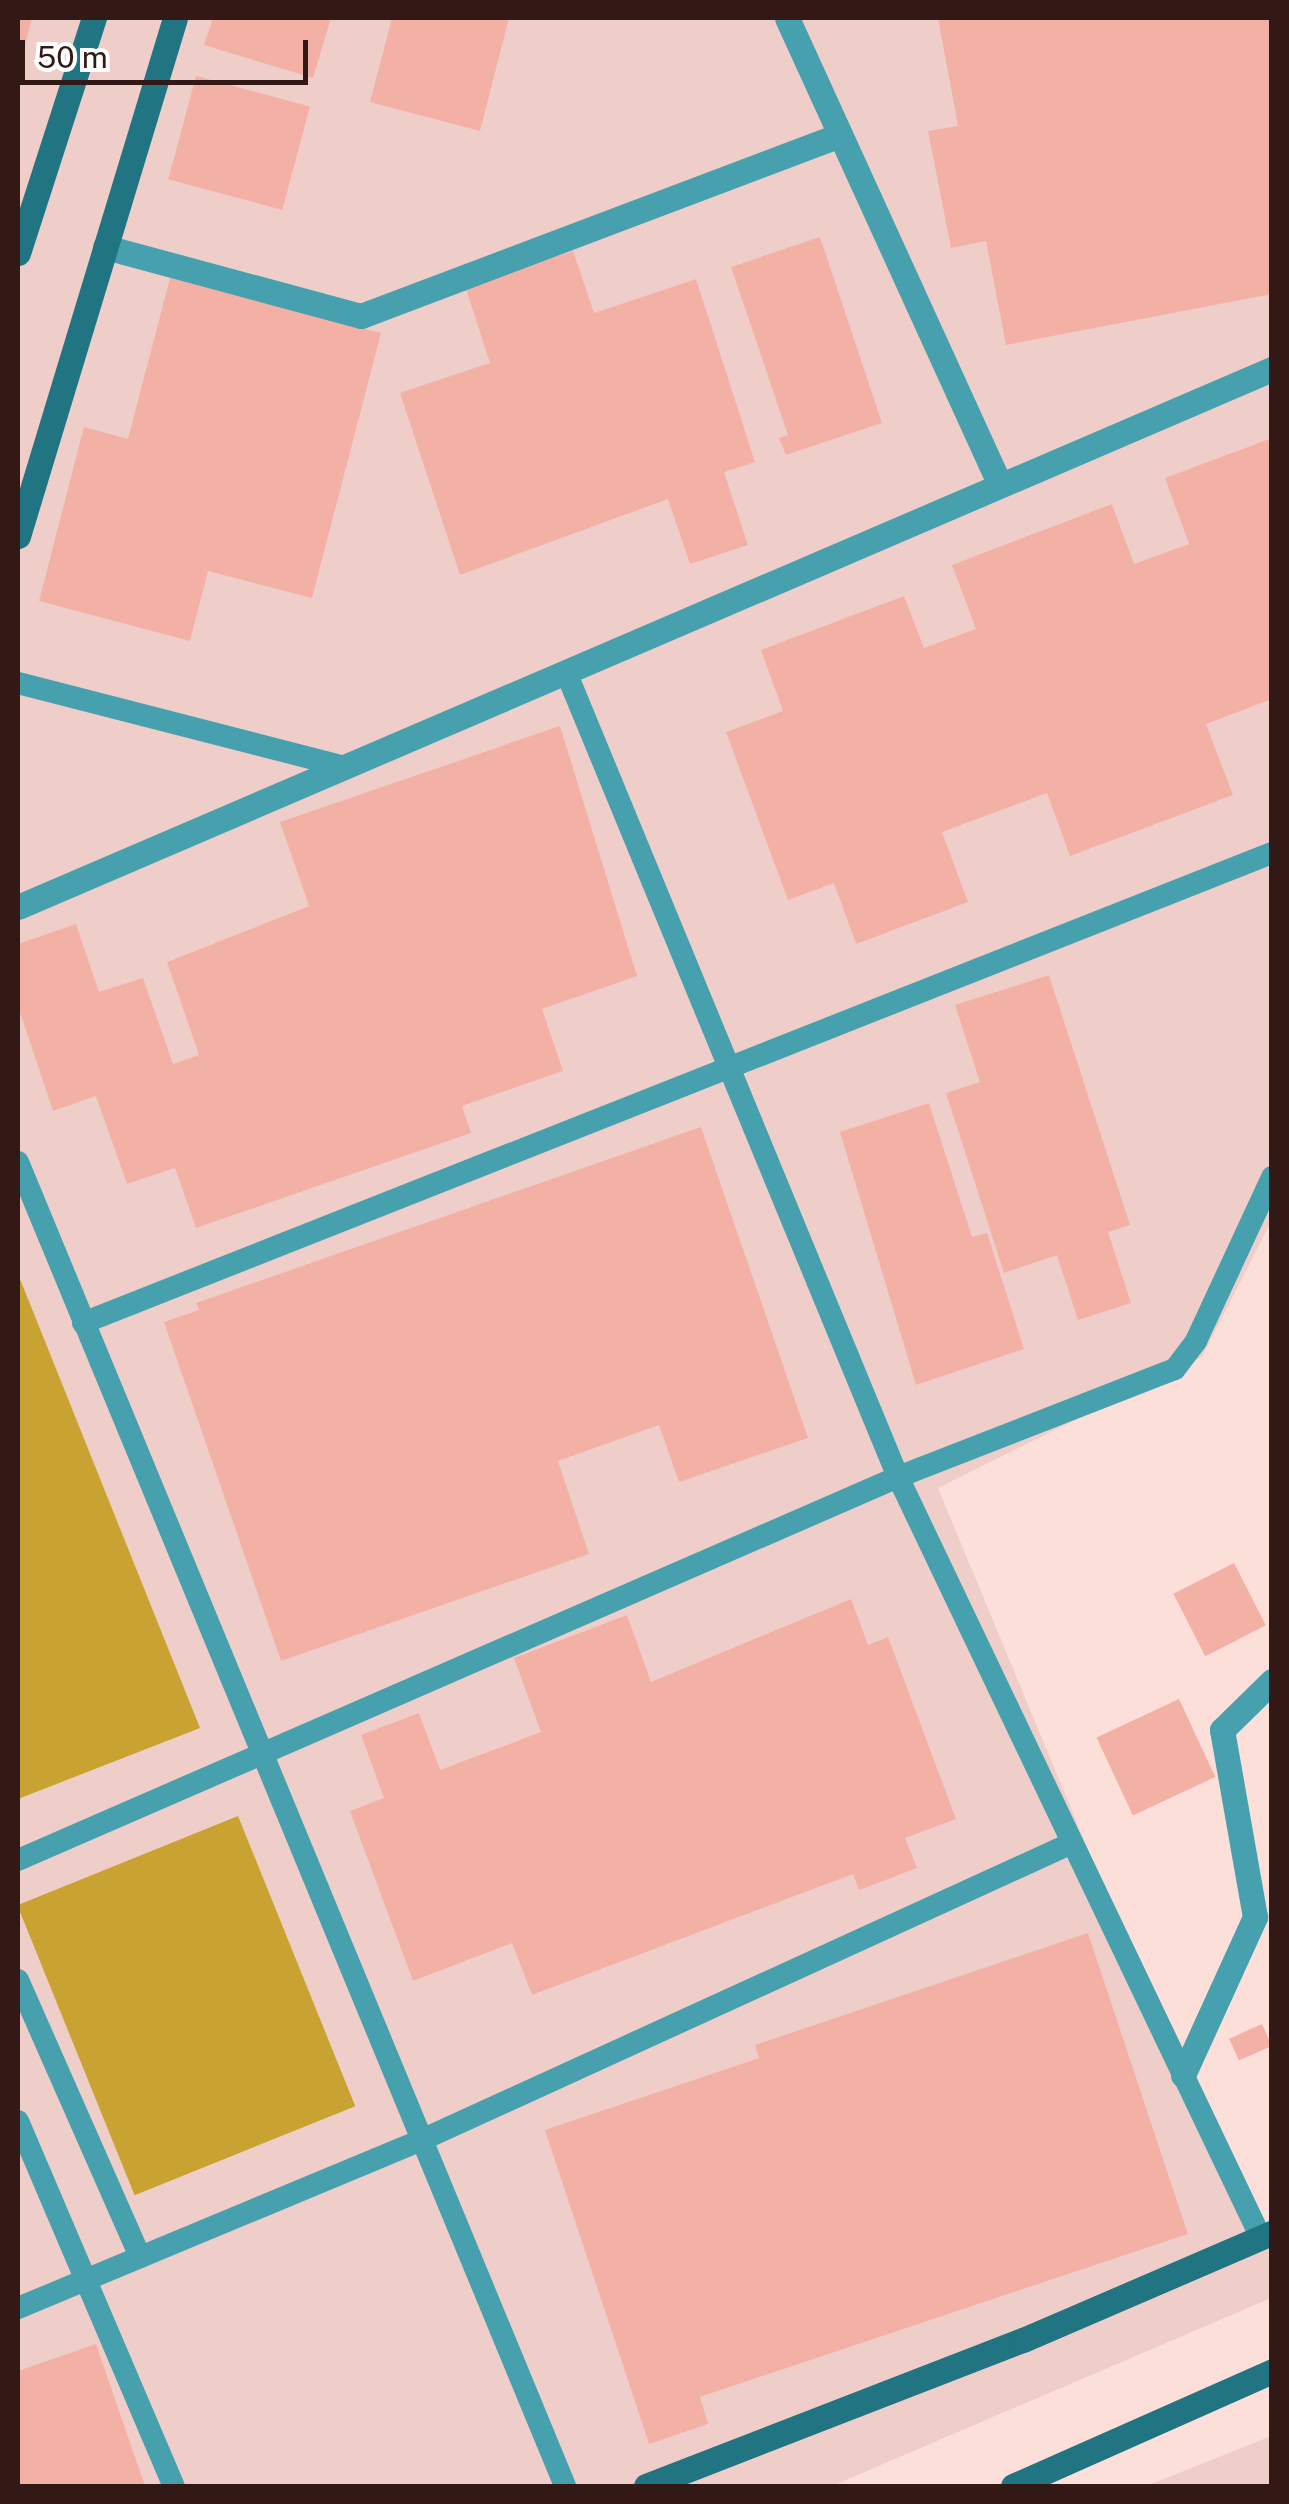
<!DOCTYPE html>
<html>
<head>
<meta charset="utf-8">
<style>
  body { margin:0 }
  #map { position:relative; width:1289px; height:2504px; overflow:hidden; background:#fddfda; font-family:"Public Sans",sans-serif }
  div>[style] { position:absolute }
  .built>* { inset:0; background:#efcec9 }
  .forest>* { inset:0; background:#c9a331; transform-origin:0 0 }
  .building>* { inset:0; background:#f3b1a6; transform-origin:0 0 }
  .lane>* { height:22px; margin:-11px; padding:0 11px; transform-origin:11px; border-radius:11px; background:#46a0ae }
  .street>* { height:25px; margin:-12.5px; padding:0 12.5px; transform-origin:12.5px; border-radius:12.5px; background:#46a0ae }
  .secondary>* { height:25px; margin:-12.5px; padding:0 12.5px; transform-origin:12.5px; border-radius:12.5px; background:#217481 }
  span { translate:-50% -50%; white-space:nowrap; text-align:center; line-height:1.15; -webkit-text-stroke:10px #fff; paint-order:stroke }
  .frame { position:absolute; inset:0; border:20px solid #331915; pointer-events:none }
  .scale { position:absolute; left:20px; top:40px; width:288px; height:45px; box-sizing:border-box; border:5px solid #331915; border-top:0; padding-left:12px; font-size:30px; line-height:35px; white-space:nowrap; color:#331915; -webkit-text-stroke:8px #fff; paint-order:stroke }
</style>
</head>
<body>
<div id="map">
  <div class="built">
    <i style="clip-path:polygon(18px 18px,1271px 18px,1271px 1222px,1202px 1357px,938px 1488px,1223px 2174px,1271px 2246px,1271px 2298px,832px 2486px,18px 2486px)"></i>
    <i style="clip-path:polygon(1271px 2436px,1271px 2486px,1146px 2486px)"></i>
  </div>
  <div class="forest">
    <i style="clip-path:polygon(18px 1274px,200px 1728px,18px 1799px)"></i>
    <i style="left:238px;top:1816px;width:313px;height:238px;rotate:68deg"></i>
  </div>
  <div class="building">
    <i style="clip-path:polygon(18px 18px,32px 18px,19px 70px,18px 70px)"></i>
    <i style="clip-path:polygon(213px 18px,331px 18px,313px 78px,204px 45px)"></i>
    <i style="clip-path:polygon(392px 18px,509px 18px,480px 131px,370px 102px)"></i>
    <i style="clip-path:polygon(938px 18px,1272px 18px,1272px 294px,1006px 345px,986px 241px,951px 248px,928px 131px,958px 126px)"></i>
    <i style="left:196px;top:76px;width:118px;height:107px;rotate:15deg"></i>
    <i style="clip-path:polygon(820px 237px,882px 423px,786px 455px,779px 438px,788px 435px,731px 267px)"></i>
    <i style="clip-path:polygon(573px 251px,594px 313px,696px 279px,755px 462px,724px 472px,748px 545px,690px 564px,668px 499px,460px 575px,400px 393px,490px 363px,465px 286px)"></i>
    <i style="clip-path:polygon(170px 278px,381px 333px,312px 598px,208px 571px,190px 641px,39px 601px,84px 427px,128px 439px)"></i>
    <i style="clip-path:polygon(1272px 438px,1272px 699px,1206px 724px,1233px 795px,1070px 856px,1047px 793px,942px 832px,968px 902px,856px 944px,834px 883px,788px 900px,726px 732px,783px 711px,761px 650px,904px 596px,924px 648px,976px 629px,952px 565px,1112px 504px,1134px 564px,1189px 544px,1165px 478px)"></i>
    <i style="clip-path:polygon(560px 726px,637px 976px,542px 1009px,563px 1071px,462px 1106px,471px 1133px,196px 1228px,175px 1168px,127px 1184px,96px 1096px,53px 1111px,18px 1006px,18px 944px,76px 924px,99px 992px,143px 978px,173px 1064px,199px 1055px,167px 962px,309px 906px,280px 822px)"></i>
    <i style="clip-path:polygon(1049px 975px,1130px 1225px,1108px 1232px,1131px 1303px,1078px 1320px,1057px 1255px,1004px 1273px,946px 1093px,980px 1082px,955px 1005px)"></i>
    <i style="clip-path:polygon(929px 1103px,972px 1237px,987px 1233px,1024px 1349px,916px 1385px,840px 1132px)"></i>
    <i style="clip-path:polygon(701px 1127px,808px 1438px,679px 1482px,659px 1425px,558px 1461px,589px 1554px,281px 1661px,164px 1322px,199px 1310px,196px 1303px)"></i>
    <i style="left:1234px;top:1563px;width:70px;height:68px;rotate:63deg"></i>
    <i style="clip-path:polygon(851px 1599px,868px 1645px,888px 1637px,956px 1819px,905px 1838px,917px 1868px,859px 1890px,853px 1874px,532px 1995px,512px 1943px,413px 1981px,350px 1811px,384px 1798px,361px 1735px,419px 1713px,440px 1770px,541px 1732px,514px 1658px,627px 1615px,651px 1682px)"></i>
    <i style="left:1179px;top:1699px;width:86px;height:91px;rotate:65deg"></i>
    <i style="clip-path:polygon(1088px 1933px,1188px 2234px,700px 2397px,708px 2424px,649px 2444px,545px 2130px,759px 2058px,755px 2045px)"></i>
    <i style="left:1262px;top:2024px;width:24px;height:36px;rotate:66deg"></i>
    <i style="clip-path:polygon(96px 2344px,145px 2486px,18px 2486px,18px 2371px)"></i>
  </div>
  <div class="lane">
    <i style="left:566px;top:672px;width:871px;rotate:67.59deg"></i>
    <i style="left:898px;top:1477px;width:843px;rotate:64.5deg"></i>
    <i style="left:18px;top:683px;width:338px;rotate:14.4deg"></i>
    <i style="left:18px;top:1162px;width:1433px;rotate:67.55deg"></i>
    <i style="left:83px;top:1323px;width:1279px;rotate:-21.57deg"></i>
    <i style="left:18px;top:1860px;width:960px;rotate:-23.52deg"></i>
    <i style="left:898px;top:1477px;width:297px;rotate:-21.3deg"></i>
    <i style="left:1175px;top:1369px;width:35px;rotate:-53deg"></i>
    <i style="left:1196px;top:1341px;width:181px;rotate:-65.1deg"></i>
    <i style="left:18px;top:1980px;width:303px;rotate:66.2deg"></i>
    <i style="left:18px;top:2121px;width:397px;rotate:66.9deg"></i>
    <i style="left:18px;top:2308px;width:442px;rotate:-22.6deg"></i>
    <i style="left:426px;top:2138px;width:710px;rotate:-24.54deg"></i>
  </div>
  <div class="street">
    <i style="left:787px;top:18px;width:513px;rotate:65.48deg"></i>
    <i style="left:105px;top:247px;width:265px;rotate:15.1deg"></i>
    <i style="left:361px;top:316px;width:512px;rotate:-20.7deg"></i>
    <i style="left:18px;top:907px;width:1365px;rotate:-23.22deg"></i>
    <i style="left:1183px;top:2075px;width:174px;rotate:-65.5deg"></i>
    <i style="left:1255px;top:1917px;width:190px;rotate:-100deg"></i>
    <i style="left:1222px;top:1730px;width:70px;rotate:-44.4deg"></i>
  </div>
  <div class="secondary">
    <i style="left:18px;top:253px;width:247px;rotate:-72.1deg"></i>
    <i style="left:18px;top:536px;width:541px;rotate:-73.14deg"></i>
    <i style="left:646px;top:2486px;width:404px;rotate:-21.2deg"></i>
    <i style="left:1023px;top:2340px;width:271px;rotate:-23.3deg"></i>
    <i style="left:1013px;top:2486px;width:283px;rotate:-23.9deg"></i>
  </div>
  <div class="frame"></div>
  <div class="scale">50 m</div>
</div>
</body>
</html>
